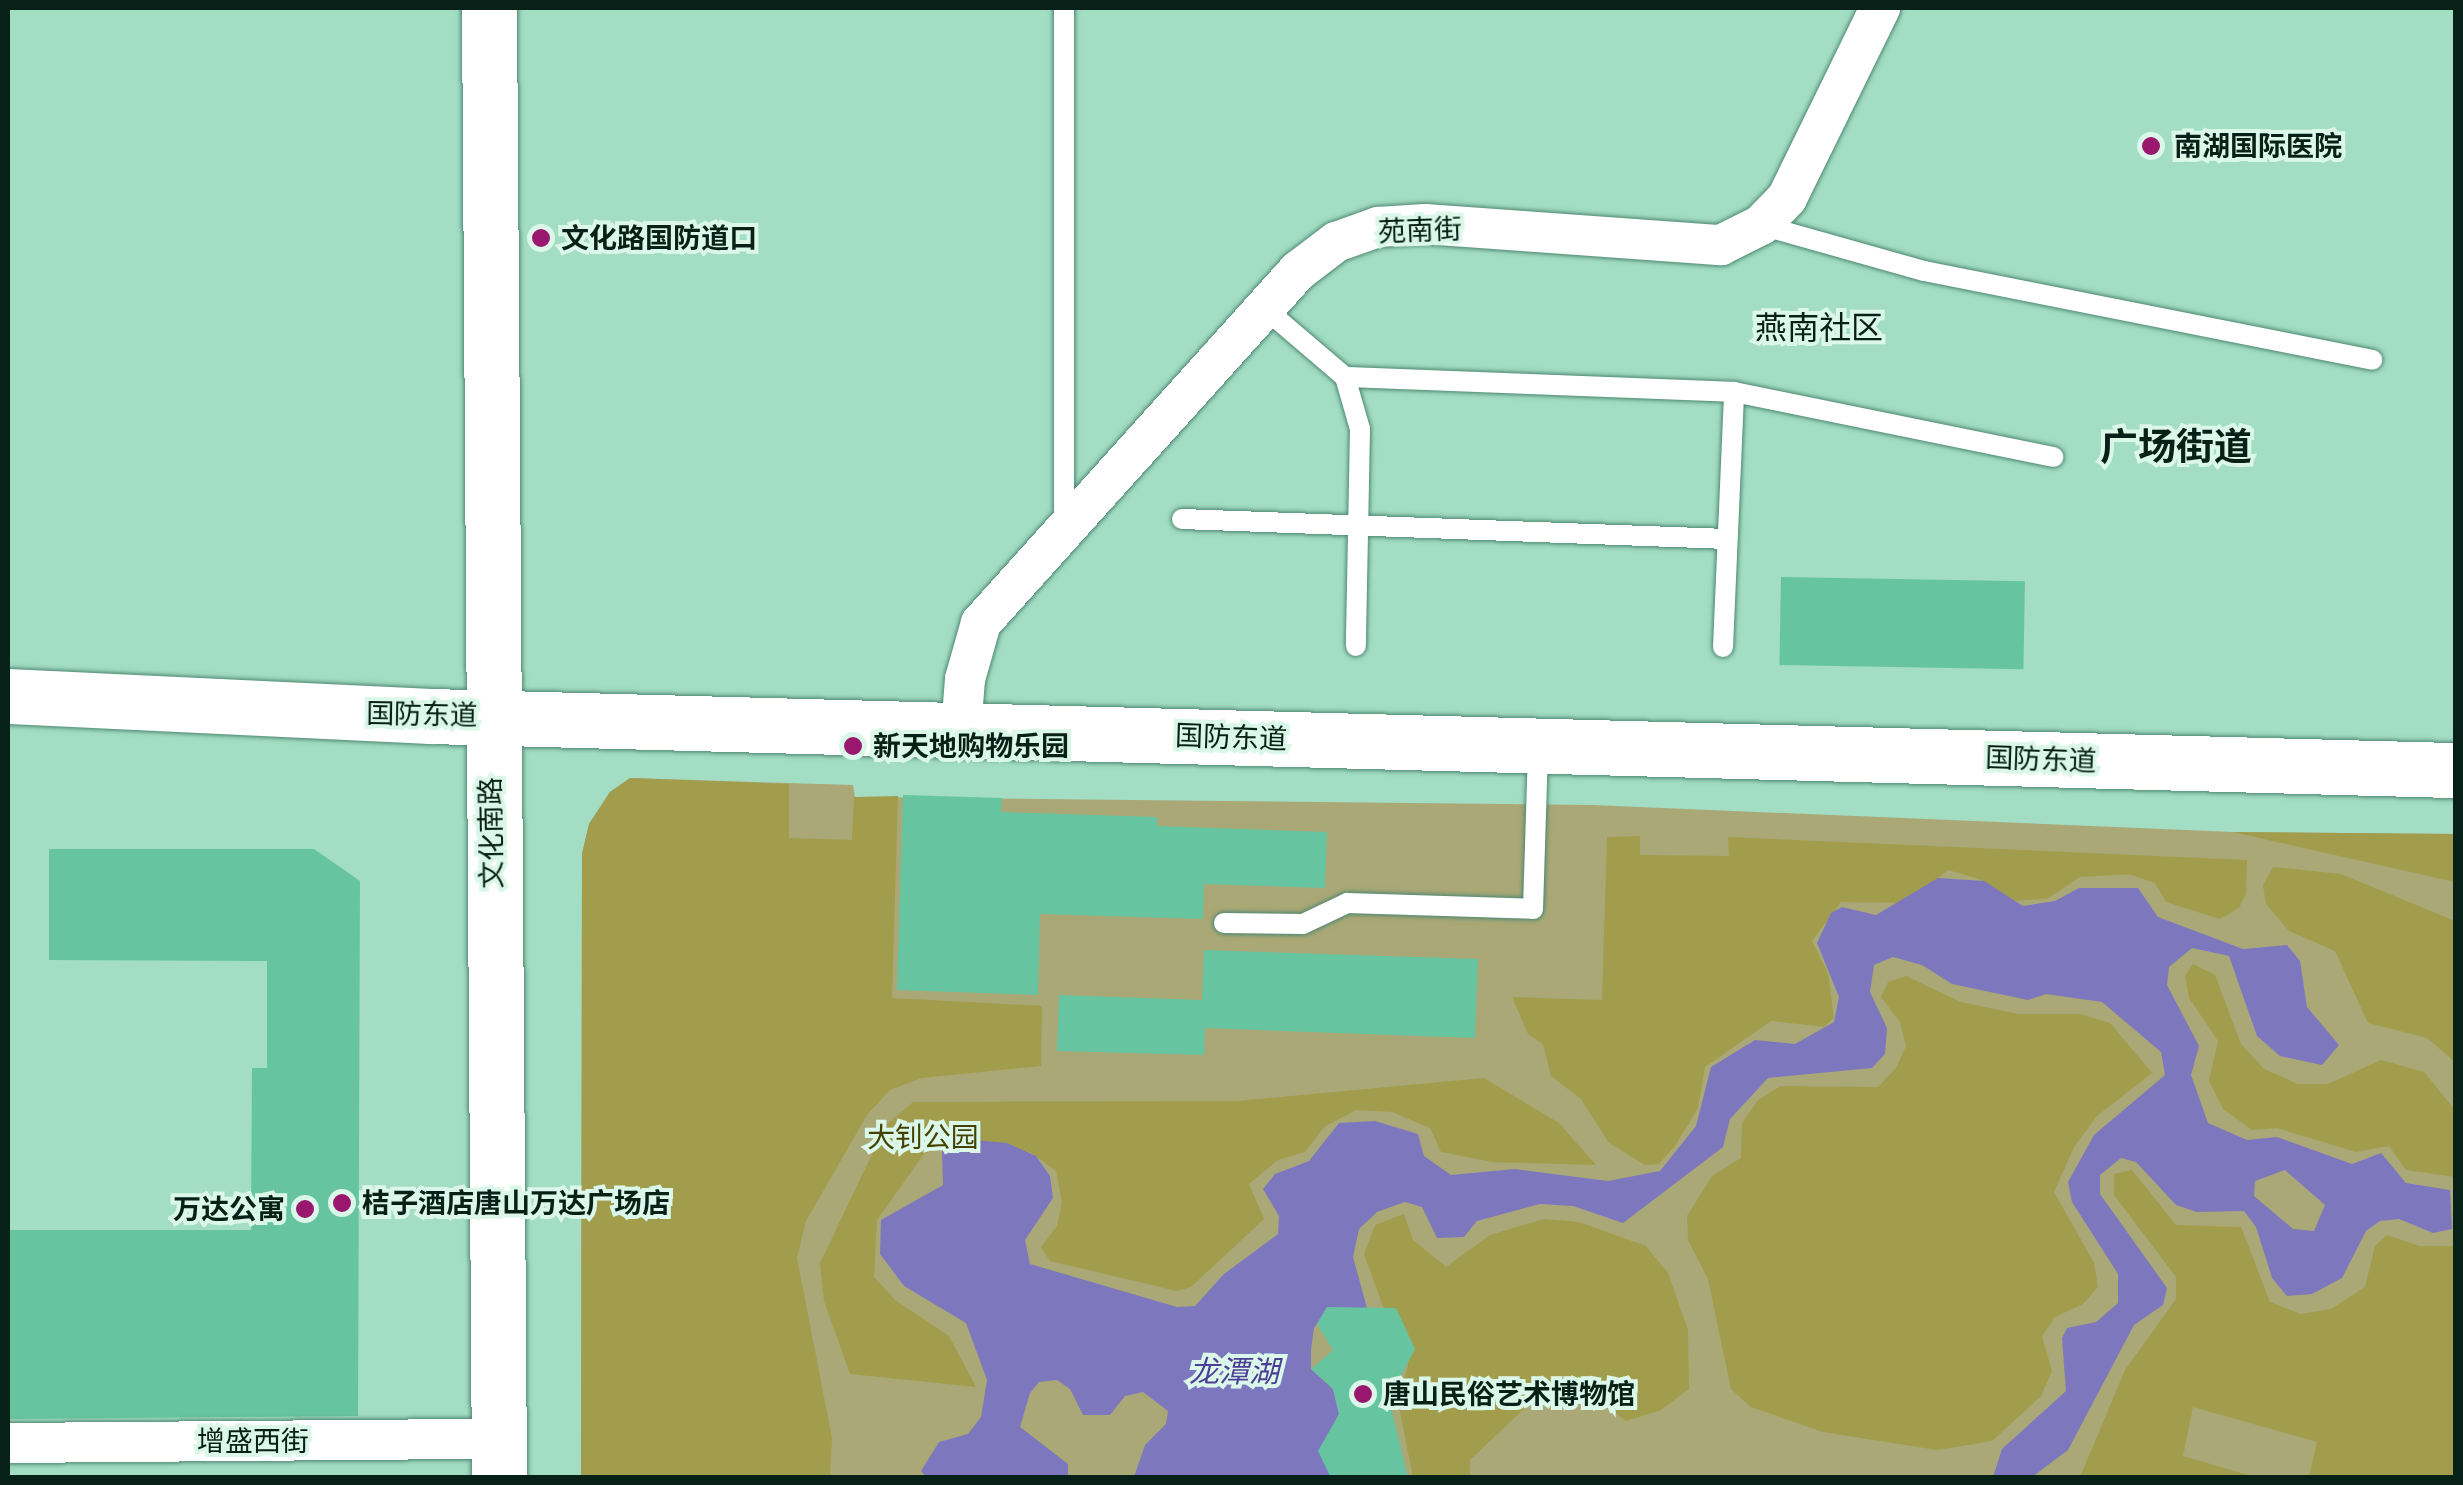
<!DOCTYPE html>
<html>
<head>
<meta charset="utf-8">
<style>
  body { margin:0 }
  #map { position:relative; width:2463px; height:1485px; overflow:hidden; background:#a2ddc4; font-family:"IBM Plex Sans","Noto Sans SC",sans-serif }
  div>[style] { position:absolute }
  .green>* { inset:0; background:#aaa876 }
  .forest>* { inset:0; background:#a19d4c }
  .water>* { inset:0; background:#7d78be }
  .building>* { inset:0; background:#67c4a0; transform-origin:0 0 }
  .roads { filter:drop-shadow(0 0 2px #4f8871) drop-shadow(0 0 2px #4f8871) }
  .lane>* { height:20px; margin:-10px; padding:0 10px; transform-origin:10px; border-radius:10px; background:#fff }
  .street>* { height:40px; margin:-20px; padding:0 20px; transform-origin:20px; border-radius:20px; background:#fff }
  .secondary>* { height:55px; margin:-27.5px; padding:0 27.5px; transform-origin:27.5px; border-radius:27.5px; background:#fff }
  .dots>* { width:28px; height:28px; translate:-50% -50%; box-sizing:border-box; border:5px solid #daf7ea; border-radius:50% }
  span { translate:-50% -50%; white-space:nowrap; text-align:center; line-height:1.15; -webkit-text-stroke:8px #daf7ea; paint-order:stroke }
  .poi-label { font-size:28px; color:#082118; font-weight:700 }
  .left { translate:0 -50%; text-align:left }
  .right { translate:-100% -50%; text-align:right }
  .street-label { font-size:28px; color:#082118 }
  .park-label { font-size:28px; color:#454200 }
  .water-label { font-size:30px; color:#4b3e93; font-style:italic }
  .quarter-label { font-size:32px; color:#082118 }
  .district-label { font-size:38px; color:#082118; font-weight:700 }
  .frame { position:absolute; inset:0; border:10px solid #082118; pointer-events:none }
</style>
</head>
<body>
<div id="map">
  <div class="green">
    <i style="clip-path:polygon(630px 778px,853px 785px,855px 797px,1592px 805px,2233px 832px,2455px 834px,2455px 1477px,581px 1478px,582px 854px,589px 824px,610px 792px)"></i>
  </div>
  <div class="forest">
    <i style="clip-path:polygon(630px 778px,789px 784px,789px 838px,852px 840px,854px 797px,898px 796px,892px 998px,1042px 1006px,1041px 1066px,922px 1078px,890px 1090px,867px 1115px,806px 1221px,797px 1258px,832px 1438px,830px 1477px,581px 1477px,582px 854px,589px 824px,610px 792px)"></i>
    <i style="clip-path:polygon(2233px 832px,2455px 834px,2455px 882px)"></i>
    <i style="clip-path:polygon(1640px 836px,1640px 855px,1729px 856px,1728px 837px,2247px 860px,2246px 894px,2239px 908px,2220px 919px,2166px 902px,2155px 883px,2128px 874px,2080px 877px,2047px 899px,2011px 901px,1979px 879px,1948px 870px,1907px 903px,1841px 902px,1812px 941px,1828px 973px,1834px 1018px,1824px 1027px,1771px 1021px,1705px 1067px,1698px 1108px,1675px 1146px,1659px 1164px,1645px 1165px,1609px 1143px,1581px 1099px,1551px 1076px,1543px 1044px,1528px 1034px,1512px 997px,1602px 1000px,1607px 837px)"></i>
    <i style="clip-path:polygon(2273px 867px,2341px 874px,2455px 921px,2455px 1062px,2427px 1038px,2368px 1023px,2335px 951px,2289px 931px,2266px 904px,2263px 885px)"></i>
    <i style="clip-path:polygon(2193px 964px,2215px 975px,2241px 1044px,2264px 1069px,2298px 1084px,2328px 1084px,2381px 1060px,2424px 1072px,2455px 1110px,2455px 1177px,2406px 1170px,2389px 1146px,2356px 1152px,2277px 1128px,2252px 1130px,2223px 1109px,2209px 1081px,2218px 1041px,2189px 998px,2185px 976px)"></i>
    <i style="clip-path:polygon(1906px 976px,1961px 1002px,2019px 1014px,2080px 1014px,2110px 1023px,2152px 1073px,2097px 1116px,2074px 1147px,2054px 1192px,2094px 1263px,2098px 1287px,2083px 1304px,2055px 1317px,2042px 1336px,2052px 1371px,2041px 1396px,1992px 1441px,1937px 1450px,1823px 1432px,1751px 1407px,1731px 1389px,1708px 1279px,1688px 1240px,1687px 1216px,1712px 1176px,1741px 1158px,1742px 1123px,1758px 1100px,1781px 1086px,1878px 1087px,1896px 1068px,1906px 1046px,1900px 1022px,1881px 997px,1888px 982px)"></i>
    <i style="clip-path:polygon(1484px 1078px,1559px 1123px,1596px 1165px,1492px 1162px,1441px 1152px,1430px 1128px,1392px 1112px,1356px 1110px,1324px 1127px,1305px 1152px,1278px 1160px,1249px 1184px,1264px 1219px,1191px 1287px,1177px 1291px,1050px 1261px,1041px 1247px,1057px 1226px,1062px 1203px,1056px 1171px,1030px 1152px,956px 1140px,924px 1154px,877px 1220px,874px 1277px,895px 1300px,949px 1336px,976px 1387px,850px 1374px,824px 1301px,820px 1263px,886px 1125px,913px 1102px,1237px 1101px)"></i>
    <i style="clip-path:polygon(2132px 1170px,2176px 1225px,2241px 1227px,2270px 1302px,2301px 1314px,2331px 1309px,2365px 1287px,2375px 1246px,2387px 1235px,2419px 1246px,2455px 1246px,2455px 1477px,2309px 1477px,2317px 1442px,2193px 1407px,2183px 1456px,2255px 1477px,2080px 1477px,2125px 1370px,2176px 1299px,2176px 1277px,2114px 1195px,2114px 1174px)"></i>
    <i style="clip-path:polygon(1404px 1214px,1413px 1240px,1446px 1267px,1490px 1235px,1544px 1219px,1579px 1222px,1646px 1246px,1668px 1273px,1688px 1330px,1689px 1389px,1661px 1410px,1626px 1421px,1589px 1392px,1542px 1392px,1470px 1460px,1470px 1477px,1413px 1477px,1398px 1402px,1408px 1366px,1404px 1337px,1385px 1312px,1364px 1254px,1375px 1225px)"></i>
  </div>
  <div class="water">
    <i style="clip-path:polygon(evenodd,1938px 878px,1984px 881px,2023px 906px,2055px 901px,2079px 888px,2138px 888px,2158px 917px,2243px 949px,2287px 945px,2300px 961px,2307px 1007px,2339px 1045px,2322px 1065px,2280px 1056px,2257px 1036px,2229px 956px,2192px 948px,2169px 967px,2167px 985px,2199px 1046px,2191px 1075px,2208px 1123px,2247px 1140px,2277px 1137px,2352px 1164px,2381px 1153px,2406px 1183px,2450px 1190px,2452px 1229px,2433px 1233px,2399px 1219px,2380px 1221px,2366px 1231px,2342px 1278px,2312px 1294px,2287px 1296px,2272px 1278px,2256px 1227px,2244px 1211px,2197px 1212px,2176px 1205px,2136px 1162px,2121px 1158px,2100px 1175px,2100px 1194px,2167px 1288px,2163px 1305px,2134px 1325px,2068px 1450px,2032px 1477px,1993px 1477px,2002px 1449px,2066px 1391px,2062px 1338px,2067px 1328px,2096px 1322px,2118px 1303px,2118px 1274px,2072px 1202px,2068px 1182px,2094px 1135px,2165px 1075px,2161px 1052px,2102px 1002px,2046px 994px,2028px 1000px,1952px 984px,1922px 965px,1893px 957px,1874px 965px,1870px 992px,1887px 1028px,1885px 1054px,1872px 1068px,1768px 1078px,1730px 1119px,1723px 1147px,1623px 1223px,1573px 1206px,1540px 1204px,1477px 1221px,1464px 1237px,1437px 1238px,1422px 1207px,1405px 1202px,1377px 1212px,1359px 1229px,1353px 1257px,1367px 1308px,1327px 1308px,1314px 1328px,1311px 1350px,1311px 1369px,1333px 1389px,1339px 1414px,1331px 1430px,1331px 1477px,1134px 1477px,1145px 1445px,1166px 1424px,1168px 1411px,1143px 1392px,1125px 1396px,1110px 1415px,1083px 1415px,1070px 1389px,1057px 1380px,1039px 1382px,1030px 1393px,1020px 1427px,1068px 1464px,1068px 1477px,926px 1477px,921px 1471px,939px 1442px,968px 1434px,981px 1417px,987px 1380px,966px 1323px,904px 1286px,880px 1254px,881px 1220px,943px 1185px,942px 1151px,962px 1139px,1007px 1143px,1036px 1156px,1050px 1176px,1053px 1198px,1025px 1240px,1030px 1264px,1177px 1307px,1195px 1306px,1224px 1274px,1278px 1234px,1279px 1216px,1263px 1189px,1275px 1174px,1309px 1161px,1339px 1123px,1375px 1121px,1418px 1134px,1424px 1156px,1451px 1175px,1515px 1169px,1608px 1181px,1660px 1171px,1696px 1126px,1711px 1067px,1755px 1040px,1795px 1044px,1834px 1022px,1839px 997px,1817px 943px,1831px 913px,1842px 907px,1876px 915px,1938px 878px,2285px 1170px,2325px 1205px,2314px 1231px,2293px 1229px,2254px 1196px,2255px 1181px,2285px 1170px)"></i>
  </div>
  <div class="building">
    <i style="left:1781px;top:577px;width:244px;height:88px;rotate:1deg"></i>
    <i style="clip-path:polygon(903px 795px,1002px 798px,1001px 812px,1157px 817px,1157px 826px,1327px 832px,1325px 888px,1204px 884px,1203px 919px,1040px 914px,1038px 995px,897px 990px)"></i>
    <i style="clip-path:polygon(49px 849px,314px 849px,360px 881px,358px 1416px,8px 1419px,8px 1230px,251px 1230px,252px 1068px,267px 1068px,267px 961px,49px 960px)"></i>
    <i style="clip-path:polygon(1204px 950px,1478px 959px,1475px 1038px,1205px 1028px,1204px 1055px,1057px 1051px,1059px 995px,1202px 1000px)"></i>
    <i style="clip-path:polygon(1327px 1307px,1396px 1308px,1415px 1349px,1389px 1399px,1408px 1478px,1331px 1478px,1318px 1451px,1339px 1414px,1333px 1389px,1311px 1369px,1333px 1350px,1317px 1324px)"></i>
  </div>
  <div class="roads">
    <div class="lane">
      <i style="left:1064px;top:8px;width:516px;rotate:90deg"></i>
      <i style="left:1761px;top:225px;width:169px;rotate:15.8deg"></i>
      <i style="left:1924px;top:271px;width:457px;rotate:11.2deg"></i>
      <i style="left:1263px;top:307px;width:108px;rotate:40.5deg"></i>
      <i style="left:1345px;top:377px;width:54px;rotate:73.9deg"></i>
      <i style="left:1360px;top:429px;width:217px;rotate:91.1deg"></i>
      <i style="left:1345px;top:377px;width:389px;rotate:2.2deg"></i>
      <i style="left:1734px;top:392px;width:326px;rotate:11.5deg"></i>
      <i style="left:1182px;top:519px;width:545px;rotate:2.1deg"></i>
      <i style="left:1723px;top:647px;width:255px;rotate:-87.5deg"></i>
      <i style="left:1224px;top:923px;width:79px;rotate:0.7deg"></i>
      <i style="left:1303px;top:924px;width:49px;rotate:-25.5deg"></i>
      <i style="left:1347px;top:903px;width:186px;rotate:1.8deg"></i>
      <i style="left:1533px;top:909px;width:162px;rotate:-88.2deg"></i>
    </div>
    <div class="street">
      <i style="left:961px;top:730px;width:51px;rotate:-85.5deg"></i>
      <i style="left:965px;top:679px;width:58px;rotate:-74.1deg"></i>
      <i style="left:981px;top:623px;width:474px;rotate:-48deg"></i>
      <i style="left:1298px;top:271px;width:48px;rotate:-37.3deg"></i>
      <i style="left:1336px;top:242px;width:45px;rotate:-19.7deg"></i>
      <i style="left:1378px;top:227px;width:47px;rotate:-3.7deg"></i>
      <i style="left:1425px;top:224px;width:297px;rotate:4.1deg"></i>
      <i style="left:1721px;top:245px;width:45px;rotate:-26.6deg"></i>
      <i style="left:1761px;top:225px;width:37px;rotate:-46deg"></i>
      <i style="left:1787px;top:198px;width:212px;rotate:-63.9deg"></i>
      <i style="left:8px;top:1443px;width:491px;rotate:-0.5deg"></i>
    </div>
    <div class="secondary">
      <i style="left:489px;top:8px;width:1470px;rotate:89.61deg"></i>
      <i style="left:8px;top:696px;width:422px;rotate:2.7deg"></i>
      <i style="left:430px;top:716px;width:2027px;rotate:1.53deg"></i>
    </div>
  </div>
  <div class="dots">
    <i style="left:2151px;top:146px;background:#99186e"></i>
    <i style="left:541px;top:238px;background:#99186e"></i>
    <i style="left:853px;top:746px;background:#99186e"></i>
    <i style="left:342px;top:1203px;background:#99186e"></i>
    <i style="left:305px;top:1209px;background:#99186e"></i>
    <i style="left:1363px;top:1394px;background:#99186e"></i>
  </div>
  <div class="poi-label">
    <span class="left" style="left:2174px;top:146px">南湖国际医院</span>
    <span class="left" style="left:561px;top:238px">文化路国防道口</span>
    <span class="left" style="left:873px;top:746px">新天地购物乐园</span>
    <span class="left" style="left:362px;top:1203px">桔子酒店唐山万达广场店</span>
    <span class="right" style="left:285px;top:1209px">万达公寓</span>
    <span class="left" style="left:1383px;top:1394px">唐山民俗艺术博物馆</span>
  </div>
  <div class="street-label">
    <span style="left:1420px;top:230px;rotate:-2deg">苑南街</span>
    <span style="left:422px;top:714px;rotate:1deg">国防东道</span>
    <span style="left:1231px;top:737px;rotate:2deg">国防东道</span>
    <span style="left:2041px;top:759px;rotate:2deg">国防东道</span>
    <span style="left:491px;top:833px;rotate:-91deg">文化南路</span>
    <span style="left:253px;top:1441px">增盛西街</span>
  </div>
  <div class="park-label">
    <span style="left:923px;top:1137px">大钊公园</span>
  </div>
  <div class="water-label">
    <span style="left:1234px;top:1371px">龙潭湖</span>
  </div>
  <div class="quarter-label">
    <span style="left:1819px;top:327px">燕南社区</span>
  </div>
  <div class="district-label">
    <span style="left:2176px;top:446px">广场街道</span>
  </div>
  <div class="frame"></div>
</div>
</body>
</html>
